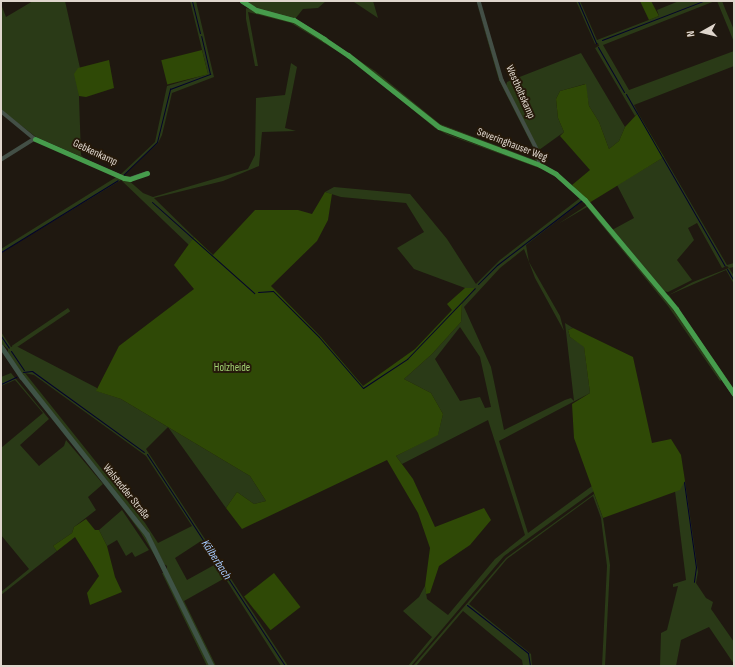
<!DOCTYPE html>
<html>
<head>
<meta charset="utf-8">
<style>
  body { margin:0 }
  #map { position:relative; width:735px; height:667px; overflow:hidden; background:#1f1810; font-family:"Sofia Sans Condensed",sans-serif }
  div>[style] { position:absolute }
  .green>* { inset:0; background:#2a3a17; transform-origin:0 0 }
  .forest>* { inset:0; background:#2f4906; transform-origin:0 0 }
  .stream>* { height:1px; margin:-0.5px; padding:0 0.5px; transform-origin:0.5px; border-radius:0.5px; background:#03022c }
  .minor>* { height:3.5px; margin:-1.75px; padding:0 1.75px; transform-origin:1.75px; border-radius:1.75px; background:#434f46 }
  .secondary>* { height:4.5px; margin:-2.25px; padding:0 2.25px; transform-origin:2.25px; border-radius:2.25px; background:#3f5346 }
  .cycleway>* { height:5px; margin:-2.5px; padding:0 2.5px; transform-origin:2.5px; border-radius:2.5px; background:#469c4c }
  span { translate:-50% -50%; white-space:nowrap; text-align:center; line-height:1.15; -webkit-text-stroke:4px #25190a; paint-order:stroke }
  .street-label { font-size:11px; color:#dfd6cd }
  .park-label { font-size:11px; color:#a2d273 }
  .water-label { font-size:12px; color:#a7cafd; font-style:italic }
  .frame { position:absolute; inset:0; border:2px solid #dfd6cd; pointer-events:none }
  .north { position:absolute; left:683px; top:12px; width:40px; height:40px; -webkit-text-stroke:3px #25190a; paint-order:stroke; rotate:262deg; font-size:11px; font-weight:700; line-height:16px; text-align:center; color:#dfd6cd }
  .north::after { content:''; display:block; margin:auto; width:14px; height:18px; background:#dfd6cd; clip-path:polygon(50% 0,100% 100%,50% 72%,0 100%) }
</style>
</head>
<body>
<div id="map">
  <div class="green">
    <i style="clip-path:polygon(33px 1px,65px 1px,80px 68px,78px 68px,81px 155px,84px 158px,36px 137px,1px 110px,1px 4px,6px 17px)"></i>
    <i style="clip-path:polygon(190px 1px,196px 1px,214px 77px,172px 93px,162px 135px,158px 143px,123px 176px,120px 175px,155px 142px,167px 86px,208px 74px)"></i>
    <i style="clip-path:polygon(244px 1px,326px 1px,318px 8px,303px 9px,295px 19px,256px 9px)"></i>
    <i style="clip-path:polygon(350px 1px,373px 1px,378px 18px,354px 2px)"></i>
    <i style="clip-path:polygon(476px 1px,500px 79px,538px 154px,538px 162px,440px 126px,325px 38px,375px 71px,440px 124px,535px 160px,535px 151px,499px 80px)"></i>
    <i style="clip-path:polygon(576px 1px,580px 1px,597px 40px,659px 16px,657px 10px,679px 1px,715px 1px,603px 45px,629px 90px,734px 51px,734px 66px,634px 105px,638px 113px,635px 116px,595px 48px,599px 46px,598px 43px,595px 44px)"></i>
    <i style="clip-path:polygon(717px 1px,722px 1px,726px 11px,734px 30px,734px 42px)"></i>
    <i style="clip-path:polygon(evenodd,246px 8px,294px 22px,352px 59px,436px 126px,448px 134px,550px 171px,563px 180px,584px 200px,526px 245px,529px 262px,560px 316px,564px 331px,535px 278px,524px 249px,500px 268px,464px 307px,491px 367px,504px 430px,565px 400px,571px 398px,574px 401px,565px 323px,573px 328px,568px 330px,570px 337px,584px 346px,590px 393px,499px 441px,528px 533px,592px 486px,594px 491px,504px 556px,411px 666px,408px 666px,432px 637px,403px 611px,419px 597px,425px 586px,427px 599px,448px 615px,495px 559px,525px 535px,488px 420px,402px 464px,396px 456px,438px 434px,443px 414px,431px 393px,404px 379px,432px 354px,461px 322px,462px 304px,475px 288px,465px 288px,414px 269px,397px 248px,424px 232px,406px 203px,341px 197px,325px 192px,334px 187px,410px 194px,447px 239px,476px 284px,500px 260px,580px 198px,550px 172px,448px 135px,435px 128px,352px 60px,291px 23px,248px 12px,258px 66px,255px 66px,246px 19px,246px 8px,460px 327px,480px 357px,491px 407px,485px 408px,480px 397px,460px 401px,435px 359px,460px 327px)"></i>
    <i style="clip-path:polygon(581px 53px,625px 127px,619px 141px,609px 149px,599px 122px,589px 106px,585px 84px,560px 91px,556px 99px,558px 118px,564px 132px,539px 150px,506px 86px,507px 82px)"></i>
    <i style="clip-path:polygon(291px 63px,297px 67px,285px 128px,296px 131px,262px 132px,259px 166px,223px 181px,154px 198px,194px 237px,189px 245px,121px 180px,1px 253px,1px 249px,118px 176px,127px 179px,143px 193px,153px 197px,248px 169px,255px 155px,256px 98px,285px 95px)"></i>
    <i style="clip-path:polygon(664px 157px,727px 265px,734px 263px,734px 267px,729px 268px,734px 276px,734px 284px,726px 270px,669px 295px,734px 389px,734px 393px,667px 296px,693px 282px,729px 268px,727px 266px,722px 268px,697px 223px,688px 228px,694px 240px,677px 260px,692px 280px,668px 292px,662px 291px,612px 230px,634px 218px,617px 185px)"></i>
    <i style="clip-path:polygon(587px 205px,675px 310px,722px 380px,720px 381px,668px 306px,587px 207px,558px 224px)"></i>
    <i style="left:68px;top:308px;width:4px;height:68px;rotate:56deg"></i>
    <i style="clip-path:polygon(evenodd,1px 332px,11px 347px,18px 347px,97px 388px,97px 391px,121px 399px,250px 476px,266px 501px,254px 504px,237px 492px,226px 508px,168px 427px,146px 449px,288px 666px,281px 666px,225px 578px,184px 601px,216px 666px,214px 666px,167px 571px,167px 566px,164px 564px,149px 533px,25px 378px,8px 354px,8px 349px,1px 343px,1px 332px,25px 373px,34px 375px,146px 456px,192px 526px,158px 543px,145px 523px,25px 373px,1px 332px,201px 541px,216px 564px,187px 580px,175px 558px,201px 541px)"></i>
    <i style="clip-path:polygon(11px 373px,49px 419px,20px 445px,39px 466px,64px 446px,66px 440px,103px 484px,88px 497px,96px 510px,74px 527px,72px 533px,53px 546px,57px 551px,1px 595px,1px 592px,29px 569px,1px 535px,1px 448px,43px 413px,15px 380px,1px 386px,1px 377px)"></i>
    <i style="clip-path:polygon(685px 481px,698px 572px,696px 583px,706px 598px,713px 602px,711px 609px,734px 642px,734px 664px,709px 627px,681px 640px,676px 666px,660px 666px,661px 633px,667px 630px,678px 586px,673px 587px,673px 584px,686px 580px,675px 491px)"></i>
    <i style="clip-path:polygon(594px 494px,603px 518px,610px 565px,605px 666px,602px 666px,607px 566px,601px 518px,593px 496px,507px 559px,469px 604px,531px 654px,532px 666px,523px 666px,522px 660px,463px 611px,416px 666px,413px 666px,506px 558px)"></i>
    <i style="clip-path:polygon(122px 507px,143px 531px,161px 566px,141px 533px)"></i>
    <i style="clip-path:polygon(122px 510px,149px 550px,135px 557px,132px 552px,126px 556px,117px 540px,107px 546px,99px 530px)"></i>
    <i style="clip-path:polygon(162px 573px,164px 573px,210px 666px,207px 666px)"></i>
  </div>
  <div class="forest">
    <i style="clip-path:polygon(640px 1px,651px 1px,659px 16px,649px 20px)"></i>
    <i style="left:202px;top:50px;width:25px;height:42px;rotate:76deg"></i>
    <i style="clip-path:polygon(109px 60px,114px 88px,86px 97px,79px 96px,74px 74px,78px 68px)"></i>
    <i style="clip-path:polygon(586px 84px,589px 106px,599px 122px,609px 149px,619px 141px,625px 127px,638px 113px,664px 157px,589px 203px,572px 185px,590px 170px,560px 136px,564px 132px,558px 118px,556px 99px,560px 91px)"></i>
    <i style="clip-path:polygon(325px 192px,332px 194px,328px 220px,317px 241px,271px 286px,321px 337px,363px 386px,415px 349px,452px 310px,447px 304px,465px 288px,475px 288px,462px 304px,461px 322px,432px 354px,404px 379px,431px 393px,443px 414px,438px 435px,396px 456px,413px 479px,435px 527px,484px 508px,491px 520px,470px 545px,439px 566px,430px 593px,426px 594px,425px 586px,430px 548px,418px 513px,387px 460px,242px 529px,226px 508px,237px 492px,254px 504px,266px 501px,250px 476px,121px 399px,96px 391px,119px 346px,194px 289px,174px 265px,194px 237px,213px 255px,255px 210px,298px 210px,312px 214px)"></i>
    <i style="clip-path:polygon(573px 328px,633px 357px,652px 443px,671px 439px,681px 455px,685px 481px,680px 490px,603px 518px,574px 438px,572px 404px,590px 393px,584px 347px,570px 337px,568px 330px)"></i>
    <i style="clip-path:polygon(86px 519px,95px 530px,99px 530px,107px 546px,115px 577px,122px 592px,90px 605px,87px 593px,99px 576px,92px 564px,75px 537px,57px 551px,53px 546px,72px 533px,74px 527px)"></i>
    <i style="left:274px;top:573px;width:43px;height:38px;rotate:52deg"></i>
  </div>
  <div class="stream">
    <i style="left:192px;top:1px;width:33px;rotate:76deg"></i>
    <i style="left:578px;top:1px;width:46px;rotate:66.8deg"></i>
    <i style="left:602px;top:40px;width:108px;rotate:-21.1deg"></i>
    <i style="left:598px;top:47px;width:52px;rotate:60deg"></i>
    <i style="left:626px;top:94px;width:198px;rotate:60.1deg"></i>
    <i style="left:123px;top:175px;width:47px;rotate:-44.1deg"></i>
    <i style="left:157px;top:142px;width:55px;rotate:-76.2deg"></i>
    <i style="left:170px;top:89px;width:43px;rotate:-20.6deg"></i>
    <i style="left:210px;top:74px;width:39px;rotate:-103deg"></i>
    <i style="left:152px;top:202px;width:137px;rotate:41.7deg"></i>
    <i style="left:1px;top:252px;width:137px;rotate:-31.6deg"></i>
    <i style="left:727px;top:269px;width:14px;rotate:60deg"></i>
    <i style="left:478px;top:284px;width:27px;rotate:-45deg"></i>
    <i style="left:497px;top:265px;width:107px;rotate:-37.4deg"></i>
    <i style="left:258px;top:292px;width:15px;rotate:-4deg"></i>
    <i style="left:273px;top:291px;width:65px;rotate:45deg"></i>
    <i style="left:319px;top:337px;width:67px;rotate:49.2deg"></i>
    <i style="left:363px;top:388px;width:53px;rotate:-33.4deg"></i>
    <i style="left:407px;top:359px;width:98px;rotate:-46.2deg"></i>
    <i style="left:1px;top:336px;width:14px;rotate:56deg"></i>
    <i style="left:11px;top:351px;width:23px;rotate:56deg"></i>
    <i style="left:23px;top:372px;width:9px;rotate:-6deg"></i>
    <i style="left:32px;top:371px;width:138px;rotate:35.9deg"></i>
    <i style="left:1px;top:384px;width:17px;rotate:-25deg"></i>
    <i style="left:147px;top:454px;width:253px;rotate:56.9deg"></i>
    <i style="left:684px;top:482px;width:86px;rotate:82deg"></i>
    <i style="left:696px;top:567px;width:15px;rotate:98deg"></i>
    <i style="left:467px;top:605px;width:78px;rotate:38.2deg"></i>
    <i style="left:528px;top:653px;width:13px;rotate:81deg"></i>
  </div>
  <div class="minor">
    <i style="left:242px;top:1px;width:17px;rotate:33deg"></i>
    <i style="left:256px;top:10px;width:39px;rotate:15deg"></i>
    <i style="left:294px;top:20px;width:36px;rotate:32deg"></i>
    <i style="left:324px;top:39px;width:29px;rotate:34deg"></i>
    <i style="left:348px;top:55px;width:116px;rotate:38.4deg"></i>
    <i style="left:439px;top:127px;width:108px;rotate:20.6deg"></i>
    <i style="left:540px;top:165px;width:18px;rotate:29deg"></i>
    <i style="left:556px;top:174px;width:39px;rotate:42deg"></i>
    <i style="left:585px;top:200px;width:142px;rotate:50.1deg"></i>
    <i style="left:676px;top:309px;width:103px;rotate:55.7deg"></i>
    <i style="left:479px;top:1px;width:82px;rotate:73.8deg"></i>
    <i style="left:502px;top:80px;width:80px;rotate:63.1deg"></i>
    <i style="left:538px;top:151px;width:14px;rotate:82deg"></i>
    <i style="left:1px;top:111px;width:44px;rotate:39.5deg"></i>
    <i style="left:35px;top:139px;width:40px;rotate:148deg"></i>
    <i style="left:35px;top:139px;width:97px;rotate:23.7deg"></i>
    <i style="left:124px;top:178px;width:6px;rotate:9deg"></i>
    <i style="left:130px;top:179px;width:18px;rotate:-19deg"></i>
  </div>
  <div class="secondary">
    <i style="left:1px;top:346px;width:37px;rotate:56deg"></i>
    <i style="left:22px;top:377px;width:201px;rotate:51.5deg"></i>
    <i style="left:147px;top:534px;width:147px;rotate:63.8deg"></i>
  </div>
  <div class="cycleway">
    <i style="left:242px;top:1px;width:17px;rotate:33deg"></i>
    <i style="left:256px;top:10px;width:39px;rotate:15deg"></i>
    <i style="left:294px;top:20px;width:36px;rotate:32deg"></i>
    <i style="left:324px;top:39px;width:29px;rotate:34deg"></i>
    <i style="left:348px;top:55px;width:116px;rotate:38.4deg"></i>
    <i style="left:439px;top:127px;width:108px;rotate:20.6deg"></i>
    <i style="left:540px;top:165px;width:18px;rotate:29deg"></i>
    <i style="left:556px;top:174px;width:39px;rotate:42deg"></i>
    <i style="left:585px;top:200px;width:142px;rotate:50.1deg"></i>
    <i style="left:676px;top:309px;width:103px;rotate:55.7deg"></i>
    <i style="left:35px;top:139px;width:97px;rotate:23.7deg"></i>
    <i style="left:124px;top:178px;width:6px;rotate:9deg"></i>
    <i style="left:130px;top:179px;width:18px;rotate:-19deg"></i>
  </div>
  <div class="street-label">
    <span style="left:520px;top:92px;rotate:66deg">Westholtskamp</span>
    <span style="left:512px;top:145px;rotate:21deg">Severinghauser Weg</span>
    <span style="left:95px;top:153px;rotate:25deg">Gebkenkamp</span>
    <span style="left:126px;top:492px;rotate:51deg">Walstedder Straße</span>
  </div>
  <div class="park-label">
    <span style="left:232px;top:368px">Holzheide</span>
  </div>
  <div class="water-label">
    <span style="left:216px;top:560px;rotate:57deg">Kälberbach</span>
  </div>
  <div class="frame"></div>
  <div class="north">N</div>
</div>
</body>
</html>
